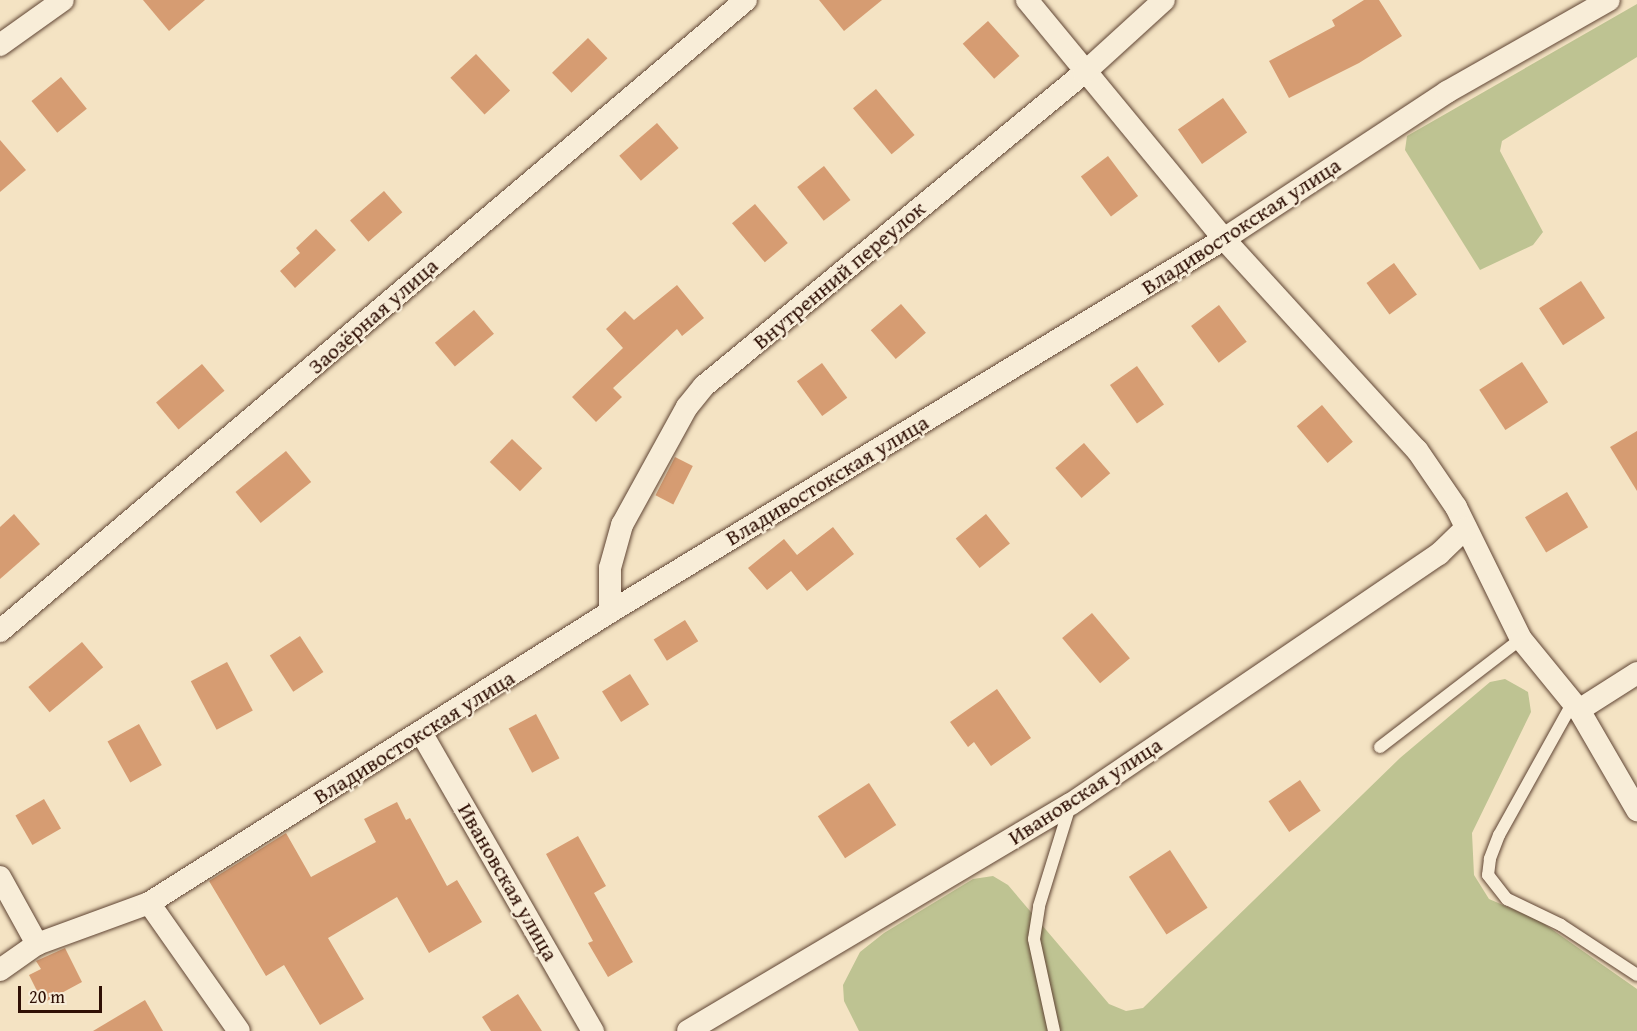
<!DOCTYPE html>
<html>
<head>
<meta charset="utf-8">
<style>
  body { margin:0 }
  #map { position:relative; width:1637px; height:1031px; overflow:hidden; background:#f4e3c3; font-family:"Gentium Book Plus",serif }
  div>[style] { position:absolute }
  .green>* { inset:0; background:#bec392 }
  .building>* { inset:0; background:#d69c72; transform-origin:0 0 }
  .roads { filter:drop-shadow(0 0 2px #604534) drop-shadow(0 0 2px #604534) }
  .lane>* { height:12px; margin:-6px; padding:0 6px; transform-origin:6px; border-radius:6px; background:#f8edd8 }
  .street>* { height:22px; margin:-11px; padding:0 11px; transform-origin:11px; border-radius:11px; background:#f8edd8 }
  span { translate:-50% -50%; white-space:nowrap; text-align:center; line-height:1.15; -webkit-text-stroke:4.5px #f8edd8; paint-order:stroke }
  .street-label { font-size:22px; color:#2f1005 }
  .scale { position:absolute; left:18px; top:986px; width:84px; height:27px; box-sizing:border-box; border:3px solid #2f1005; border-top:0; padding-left:8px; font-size:18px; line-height:21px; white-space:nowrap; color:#2f1005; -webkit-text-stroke:4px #f8edd8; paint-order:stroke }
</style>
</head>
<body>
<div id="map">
  <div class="green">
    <i style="clip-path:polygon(1637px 4px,1637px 57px,1502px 141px,1500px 151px,1543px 232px,1533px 245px,1480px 270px,1405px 150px,1407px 136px)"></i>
    <i style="clip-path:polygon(1505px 679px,1528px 692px,1531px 712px,1472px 833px,1474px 875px,1489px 899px,1540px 921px,1637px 989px,1637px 1031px,859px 1031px,844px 1001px,843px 985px,860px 952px,884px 933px,973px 879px,993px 876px,1008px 885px,1109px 1004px,1126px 1011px,1143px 1008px,1400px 758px,1490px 682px)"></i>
  </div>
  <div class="building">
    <i style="clip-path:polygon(143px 0,205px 0,169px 31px)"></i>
    <i style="clip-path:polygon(819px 0,882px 0,844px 31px)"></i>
    <i style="clip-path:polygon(1364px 0,1379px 0,1402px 36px,1359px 63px,1289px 98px,1269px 61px,1335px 26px,1332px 20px)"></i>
    <i style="left:988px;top:21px;width:47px;height:34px;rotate:48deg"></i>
    <i style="left:588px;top:38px;width:28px;height:50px;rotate:46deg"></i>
    <i style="left:476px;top:54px;width:50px;height:35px;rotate:47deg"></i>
    <i style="left:61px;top:77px;width:41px;height:38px;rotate:51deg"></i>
    <i style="left:876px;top:89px;width:60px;height:30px;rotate:50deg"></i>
    <i style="left:1223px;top:98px;width:42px;height:55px;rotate:55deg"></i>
    <i style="left:657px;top:123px;width:33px;height:50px;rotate:49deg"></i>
    <i style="clip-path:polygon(0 140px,26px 170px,0 192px)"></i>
    <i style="left:1108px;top:156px;width:50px;height:34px;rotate:53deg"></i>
    <i style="left:824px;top:166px;width:43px;height:34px;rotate:52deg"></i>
    <i style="left:384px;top:191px;width:28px;height:45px;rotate:49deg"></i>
    <i style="left:755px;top:204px;width:51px;height:30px;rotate:50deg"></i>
    <i style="clip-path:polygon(316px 229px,336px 250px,295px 288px,280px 271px,300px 253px,296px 248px)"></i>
    <i style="left:1394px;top:263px;width:39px;height:34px;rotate:54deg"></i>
    <i style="left:1581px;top:281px;width:44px;height:50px;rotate:57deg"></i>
    <i style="clip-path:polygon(677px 285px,704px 318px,682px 336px,677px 329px,613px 388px,622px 397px,596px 422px,572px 397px,623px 348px,606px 329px,625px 311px,634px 320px)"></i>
    <i style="left:901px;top:304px;width:38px;height:40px;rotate:49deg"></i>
    <i style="left:1219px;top:305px;width:46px;height:35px;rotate:53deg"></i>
    <i style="left:474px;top:310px;width:31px;height:51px;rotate:50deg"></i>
    <i style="left:1522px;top:362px;width:48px;height:51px;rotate:57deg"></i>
    <i style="left:822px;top:363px;width:43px;height:31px;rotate:54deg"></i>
    <i style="left:202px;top:364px;width:35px;height:60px;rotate:50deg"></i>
    <i style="left:1137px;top:366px;width:47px;height:33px;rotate:55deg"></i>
    <i style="left:1322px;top:405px;width:48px;height:33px;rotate:50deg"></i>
    <i style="clip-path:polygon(1637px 431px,1637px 491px,1610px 447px)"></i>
    <i style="left:512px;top:439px;width:42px;height:32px;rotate:44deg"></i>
    <i style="left:1084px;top:443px;width:40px;height:38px;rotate:49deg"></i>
    <i style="left:286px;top:451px;width:40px;height:65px;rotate:51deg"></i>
    <i style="left:675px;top:457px;width:20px;height:43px;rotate:27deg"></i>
    <i style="left:1567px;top:492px;width:41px;height:49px;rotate:59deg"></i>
    <i style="clip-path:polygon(14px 514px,40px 544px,0 579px,0 527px)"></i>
    <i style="left:986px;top:514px;width:38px;height:39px;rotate:51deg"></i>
    <i style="clip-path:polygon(833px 527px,854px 554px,807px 591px,791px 571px,767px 590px,748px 568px,784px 539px,797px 555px)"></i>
    <i style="left:1092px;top:613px;width:59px;height:39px;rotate:50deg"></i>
    <i style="left:685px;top:620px;width:25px;height:37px;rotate:58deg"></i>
    <i style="left:300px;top:636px;width:43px;height:36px;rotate:57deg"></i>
    <i style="left:82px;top:642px;width:33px;height:70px;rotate:50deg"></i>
    <i style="left:227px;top:662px;width:55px;height:41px;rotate:62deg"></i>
    <i style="left:630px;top:674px;width:36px;height:33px;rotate:58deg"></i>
    <i style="clip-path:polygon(997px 689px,1031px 738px,991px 766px,974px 742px,968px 747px,950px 722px)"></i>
    <i style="left:536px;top:714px;width:50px;height:31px;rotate:62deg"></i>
    <i style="left:139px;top:724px;width:47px;height:36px;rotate:61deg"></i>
    <i style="left:1300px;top:780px;width:37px;height:38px;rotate:56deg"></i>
    <i style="left:869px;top:783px;width:50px;height:61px;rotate:57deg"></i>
    <i style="left:44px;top:799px;width:34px;height:33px;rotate:60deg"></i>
    <i style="clip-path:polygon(397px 802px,406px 820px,410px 818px,447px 886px,457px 880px,482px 922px,429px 953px,397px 897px,328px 938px,364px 999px,320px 1025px,284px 965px,266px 976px,209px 881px,286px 833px,311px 877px,376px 842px,364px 819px)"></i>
    <i style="clip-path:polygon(578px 836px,606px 886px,594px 893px,633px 962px,608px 977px,588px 943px,593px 941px,546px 854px)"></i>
    <i style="left:1170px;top:850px;width:69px;height:49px;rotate:57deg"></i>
    <i style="clip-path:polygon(65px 948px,82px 982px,43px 1003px,29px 975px,41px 969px,36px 961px)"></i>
    <i style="clip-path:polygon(518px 994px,542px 1031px,491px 1031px,482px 1017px)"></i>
    <i style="clip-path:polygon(145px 1000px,163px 1031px,93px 1031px)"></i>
  </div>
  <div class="roads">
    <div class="lane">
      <i style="left:1572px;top:704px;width:150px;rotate:119.1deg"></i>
      <i style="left:1499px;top:835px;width:26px;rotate:111deg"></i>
      <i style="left:1490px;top:859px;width:16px;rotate:97deg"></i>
      <i style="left:1488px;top:875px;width:31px;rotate:52deg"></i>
      <i style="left:1507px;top:899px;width:60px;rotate:25.7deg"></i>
      <i style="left:1561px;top:925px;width:91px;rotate:33.3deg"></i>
      <i style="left:1380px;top:747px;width:178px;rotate:-37.5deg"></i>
      <i style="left:1054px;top:1031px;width:94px;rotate:-102.3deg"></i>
      <i style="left:1034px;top:939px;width:33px;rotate:-81deg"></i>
      <i style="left:1039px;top:906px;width:105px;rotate:-72.8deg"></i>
    </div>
    <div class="street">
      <i style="left:1027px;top:0;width:310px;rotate:50.5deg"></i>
      <i style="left:1224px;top:239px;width:286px;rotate:47.6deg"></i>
      <i style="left:1417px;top:450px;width:69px;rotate:55.6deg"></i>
      <i style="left:1456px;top:507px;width:147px;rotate:63.8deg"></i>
      <i style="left:1521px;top:639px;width:92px;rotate:50.8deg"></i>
      <i style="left:1579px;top:710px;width:116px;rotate:59.9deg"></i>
      <i style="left:0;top:45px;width:77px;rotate:-35.5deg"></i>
      <i style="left:610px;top:612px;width:44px;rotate:-90deg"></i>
      <i style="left:610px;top:568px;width:45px;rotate:-74.4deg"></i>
      <i style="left:622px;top:525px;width:135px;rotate:-61.2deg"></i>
      <i style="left:687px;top:407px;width:27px;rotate:-51deg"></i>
      <i style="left:704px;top:386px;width:492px;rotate:-39.5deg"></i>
      <i style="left:1084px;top:73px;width:108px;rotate:-42.4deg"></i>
      <i style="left:0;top:631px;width:977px;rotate:-40.23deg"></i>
      <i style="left:1579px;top:710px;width:69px;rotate:-32.5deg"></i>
      <i style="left:422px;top:734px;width:343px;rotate:60.1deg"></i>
      <i style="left:0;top:877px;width:77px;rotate:61.1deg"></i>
      <i style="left:149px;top:903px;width:156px;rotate:54.9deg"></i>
      <i style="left:0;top:970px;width:45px;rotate:-35.1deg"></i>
      <i style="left:37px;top:944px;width:119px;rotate:-20.1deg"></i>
      <i style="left:149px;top:903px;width:545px;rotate:-32.26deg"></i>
      <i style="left:610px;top:612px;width:718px;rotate:-31.28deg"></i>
      <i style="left:1224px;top:239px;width:267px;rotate:-33.4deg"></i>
      <i style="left:1447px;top:92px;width:186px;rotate:-29.6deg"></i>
      <i style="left:688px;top:1031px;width:445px;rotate:-30.7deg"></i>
      <i style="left:1071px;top:804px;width:445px;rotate:-34.2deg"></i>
      <i style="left:1439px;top:554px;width:37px;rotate:-44deg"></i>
    </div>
  </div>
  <div class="street-label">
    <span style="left:1241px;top:226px;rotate:-33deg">Владивостокская улица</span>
    <span style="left:839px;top:275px;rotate:-40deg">Внутренний переулок</span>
    <span style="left:373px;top:316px;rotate:-41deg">Заозёрная улица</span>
    <span style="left:827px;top:480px;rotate:-31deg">Владивостокская улица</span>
    <span style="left:414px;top:737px;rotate:-32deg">Владивостокская улица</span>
    <span style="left:1085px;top:791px;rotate:-33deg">Ивановская улица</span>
    <span style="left:508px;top:882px;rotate:60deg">Ивановская улица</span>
  </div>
  <div class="scale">20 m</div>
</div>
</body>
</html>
